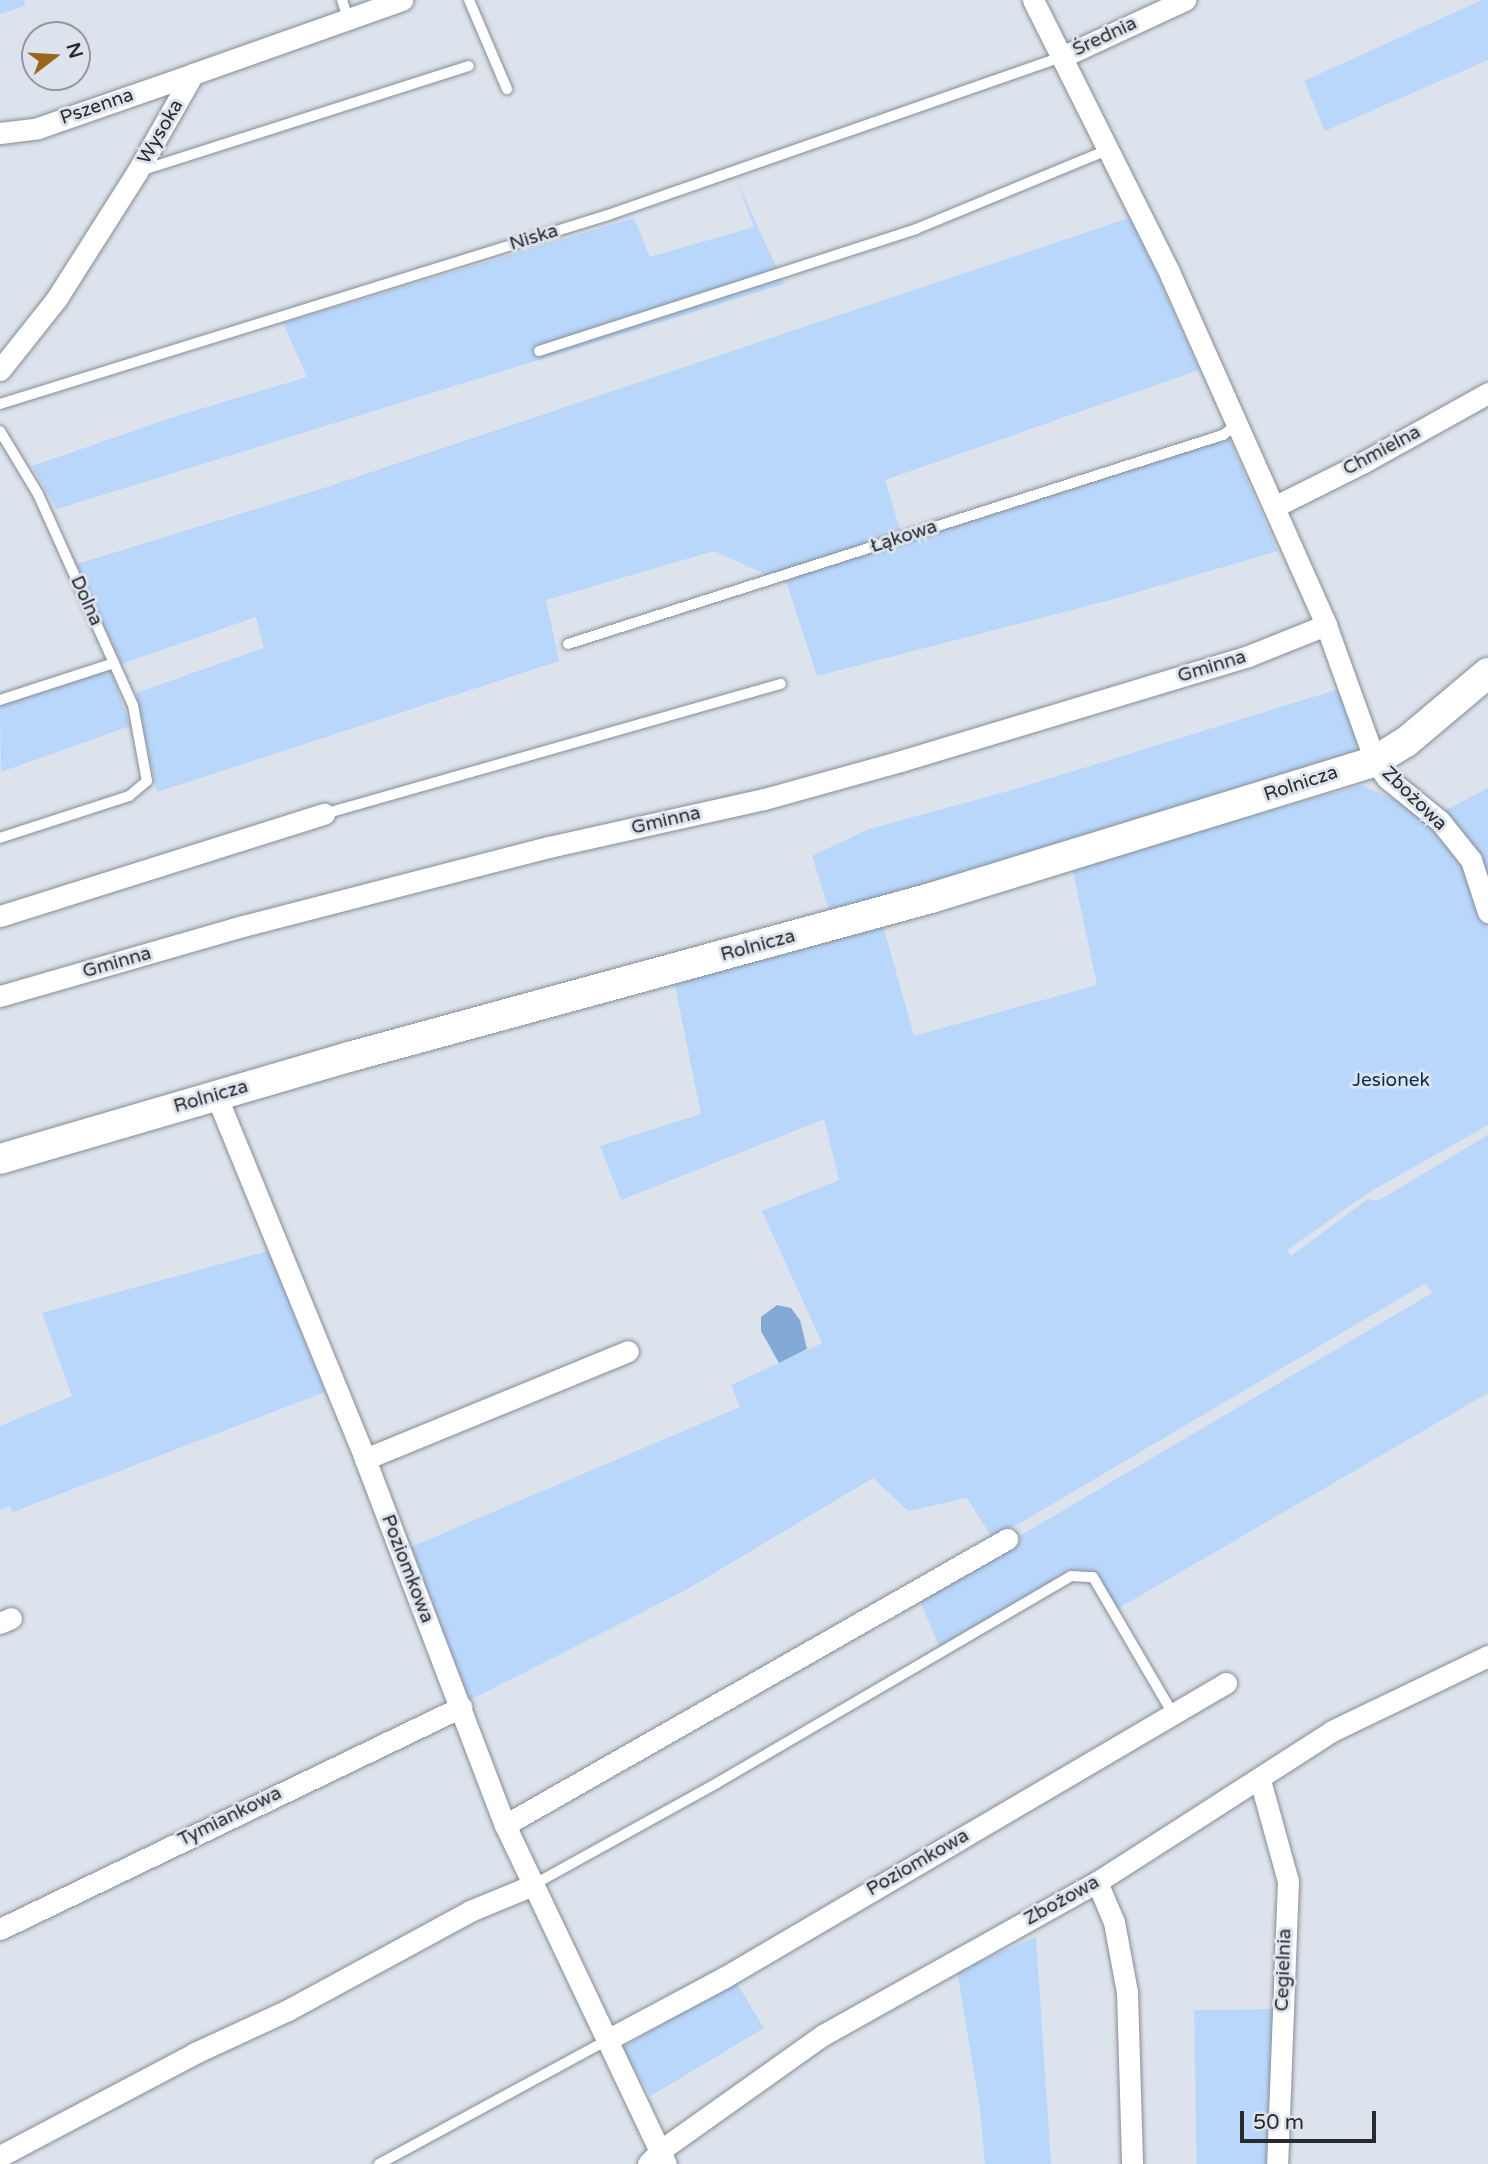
<!DOCTYPE html>
<html>
<head>
<meta charset="utf-8">
<style>
  body { margin:0 }
  #map { position:relative; width:1488px; height:2164px; overflow:hidden; background:#dce3ec; font-family:"Varela Round",sans-serif }
  div>[style] { position:absolute }
  .green>* { inset:0; background:#b8d7fb; transform-origin:0 0 }
  .water>* { inset:0; background:#83aad6 }
  .roads { filter:drop-shadow(0 0 2px #868c94) drop-shadow(0 0 2px #868c94) }
  .lane>* { height:10px; margin:-5px; padding:0 5px; transform-origin:5px; border-radius:5px; background:#fff }
  .street>* { height:21px; margin:-10.5px; padding:0 10.5px; transform-origin:10.5px; border-radius:10.5px; background:#fff }
  .secondary>* { height:30px; margin:-15px; padding:0 15px; transform-origin:15px; border-radius:15px; background:#fff }
  span { translate:-50% -50%; white-space:nowrap; text-align:center; line-height:1.15; -webkit-text-stroke:6px #dce3ec; paint-order:stroke }
  .street-label { font-size:19px; color:#282b2e }
  .park-label { font-size:19px; color:#043058 }
  .north { position:absolute; left:21px; top:21px; width:70px; height:70px; box-sizing:border-box; background:#dce3ec; border:2px solid #9499a0; border-radius:50%; rotate:73deg; font-size:19px; font-weight:700; line-height:28px; text-align:center; color:#282b2e }
  .north::after { content:''; display:block; margin:auto; width:24px; height:32px; background:#98661a; clip-path:polygon(50% 0,100% 100%,50% 72%,0 100%) }
  .scale { position:absolute; left:1240px; top:2111px; width:136px; height:32px; box-sizing:border-box; border:4px solid #282b2e; border-top:0; padding-left:9px; font-size:21px; line-height:24px; white-space:nowrap; color:#282b2e; -webkit-text-stroke:5px #dce3ec; paint-order:stroke }
</style>
</head>
<body>
<div id="map">
  <div class="green">
    <i style="clip-path:polygon(0 0,24px 0,25px 6px,0 14px)"></i>
    <i style="clip-path:polygon(1482px 0,1488px 0,1488px 60px,1325px 131px,1304px 81px)"></i>
    <i style="clip-path:polygon(736px 179px,784px 284px,57px 509px,32px 466px,177px 416px,307px 377px,283px 323px,634px 218px,650px 257px,754px 227px)"></i>
    <i style="clip-path:polygon(1132px 217px,1199px 370px,885px 480px,904px 543px,1229px 438px,1278px 551px,1110px 600px,817px 676px,787px 584px,714px 551px,546px 600px,559px 661px,157px 792px,136px 693px,264px 648px,256px 617px,121px 664px,77px 564px,321px 489px)"></i>
    <i style="clip-path:polygon(111px 670px,130px 726px,1px 772px,0 706px)"></i>
    <i style="clip-path:polygon(1339px 689px,1357px 742px,1356px 757px,831px 916px,812px 856px,869px 829px,1012px 790px)"></i>
    <i style="clip-path:polygon(1361px 785px,1409px 806px,1447px 845px,1442px 812px,1488px 788px,1488px 1125px,1368px 1193px,1287px 1250px,1291px 1256px,1368px 1199px,1378px 1201px,1488px 1135px,1488px 1393px,1119px 1608px,1108px 1612px,1093px 1580px,1079px 1577px,943px 1656px,918px 1596px,1432px 1293px,1426px 1283px,993px 1539px,967px 1498px,908px 1511px,873px 1478px,684px 1591px,468px 1701px,411px 1547px,740px 1407px,731px 1385px,822px 1343px,762px 1211px,839px 1180px,824px 1119px,621px 1200px,600px 1146px,701px 1114px,674px 981px,882px 922px,914px 1036px,1097px 985px,1072px 867px)"></i>
    <i style="clip-path:polygon(268px 1251px,325px 1392px,13px 1512px,10px 1506px,0 1510px,0 1426px,72px 1396px,42px 1313px)"></i>
    <i style="clip-path:polygon(1036px 1937px,1051px 2164px,985px 2164px,980px 2109px,957px 1971px)"></i>
    <i style="left:735px;top:1980px;width:56px;height:132px;rotate:59deg"></i>
    <i style="left:1272px;top:2009px;width:155px;height:78px;rotate:89deg"></i>
  </div>
  <div class="water">
    <i style="clip-path:polygon(777px 1305px,791px 1308px,800px 1320px,807px 1349px,779px 1363px,761px 1331px,761px 1317px)"></i>
  </div>
  <div class="roads">
    <div class="lane">
      <i style="left:342px;top:0;width:20px;rotate:72deg"></i>
      <i style="left:469px;top:0;width:97px;rotate:66.9deg"></i>
      <i style="left:140px;top:171px;width:345px;rotate:-17.7deg"></i>
      <i style="left:539px;top:351px;width:396px;rotate:-17.9deg"></i>
      <i style="left:916px;top:229px;width:208px;rotate:-22.4deg"></i>
      <i style="left:0;top:404px;width:637px;rotate:-17.27deg"></i>
      <i style="left:608px;top:215px;width:481px;rotate:-19.2deg"></i>
      <i style="left:0;top:431px;width:74px;rotate:58.9deg"></i>
      <i style="left:38px;top:494px;width:231px;rotate:65.8deg"></i>
      <i style="left:133px;top:705px;width:77px;rotate:79.6deg"></i>
      <i style="left:147px;top:781px;width:23px;rotate:140deg"></i>
      <i style="left:129px;top:796px;width:136px;rotate:162deg"></i>
      <i style="left:568px;top:644px;width:688px;rotate:-17.7deg"></i>
      <i style="left:1223px;top:435px;width:18px;rotate:-38deg"></i>
      <i style="left:0;top:700px;width:120px;rotate:-18deg"></i>
      <i style="left:324px;top:814px;width:475px;rotate:-15.9deg"></i>
      <i style="left:533px;top:1885px;width:210px;rotate:-29deg"></i>
      <i style="left:717px;top:1783px;width:410px;rotate:-30.3deg"></i>
      <i style="left:1071px;top:1576px;width:22px;rotate:3deg"></i>
      <i style="left:1093px;top:1577px;width:159px;rotate:59.7deg"></i>
      <i style="left:379px;top:2164px;width:260px;rotate:-28.5deg"></i>
    </div>
    <div class="street">
      <i style="left:1033px;top:0;width:306px;rotate:63.4deg"></i>
      <i style="left:1170px;top:274px;width:384px;rotate:66deg"></i>
      <i style="left:1326px;top:625px;width:145px;rotate:70.2deg"></i>
      <i style="left:1375px;top:761px;width:21px;rotate:55deg"></i>
      <i style="left:1387px;top:778px;width:68px;rotate:39.1deg"></i>
      <i style="left:1440px;top:821px;width:50px;rotate:51.5deg"></i>
      <i style="left:1471px;top:860px;width:55px;rotate:71.9deg"></i>
      <i style="left:1062px;top:57px;width:136px;rotate:-24.9deg"></i>
      <i style="left:0;top:133px;width:38px;rotate:-7deg"></i>
      <i style="left:38px;top:128px;width:164px;rotate:-19.2deg"></i>
      <i style="left:0;top:370px;width:92px;rotate:-51.6deg"></i>
      <i style="left:57px;top:298px;width:149px;rotate:-57.6deg"></i>
      <i style="left:137px;top:172px;width:113px;rotate:-60.3deg"></i>
      <i style="left:193px;top:74px;width:222px;rotate:-19.5deg"></i>
      <i style="left:1274px;top:507px;width:101px;rotate:-26.6deg"></i>
      <i style="left:1364px;top:462px;width:142px;rotate:-29.1deg"></i>
      <i style="left:0;top:916px;width:340px;rotate:-17.5deg"></i>
      <i style="left:0;top:996px;width:253px;rotate:-16.1deg"></i>
      <i style="left:243px;top:926px;width:316px;rotate:-14.5deg"></i>
      <i style="left:549px;top:847px;width:220px;rotate:-12.6deg"></i>
      <i style="left:764px;top:799px;width:142px;rotate:-15.5deg"></i>
      <i style="left:901px;top:761px;width:363px;rotate:-16.8deg"></i>
      <i style="left:1248px;top:656px;width:84px;rotate:-21.7deg"></i>
      <i style="left:216px;top:1095px;width:393px;rotate:67.7deg"></i>
      <i style="left:365px;top:1459px;width:392px;rotate:69.1deg"></i>
      <i style="left:505px;top:1825px;width:375px;rotate:64.6deg"></i>
      <i style="left:365px;top:1459px;width:284px;rotate:-22.3deg"></i>
      <i style="left:0;top:1623px;width:12px;rotate:-24deg"></i>
      <i style="left:1260px;top:1780px;width:105px;rotate:74.5deg"></i>
      <i style="left:1288px;top:1881px;width:283px;rotate:92.2deg"></i>
      <i style="left:505px;top:1825px;width:578px;rotate:-29.67deg"></i>
      <i style="left:1097px;top:1882px;width:43px;rotate:67deg"></i>
      <i style="left:1114px;top:1922px;width:71px;rotate:79.5deg"></i>
      <i style="left:1127px;top:1992px;width:172px;rotate:88.3deg"></i>
      <i style="left:0;top:1929px;width:512px;rotate:-25.71deg"></i>
      <i style="left:607px;top:2040px;width:134px;rotate:-28.1deg"></i>
      <i style="left:725px;top:1977px;width:581px;rotate:-30.41deg"></i>
      <i style="left:0;top:2156px;width:221px;rotate:-27.8deg"></i>
      <i style="left:195px;top:2053px;width:102px;rotate:-24.8deg"></i>
      <i style="left:288px;top:2010px;width:207px;rotate:-28.5deg"></i>
      <i style="left:470px;top:1911px;width:68px;rotate:-22.4deg"></i>
      <i style="left:648px;top:2164px;width:19px;rotate:-47deg"></i>
      <i style="left:661px;top:2150px;width:199px;rotate:-35.4deg"></i>
      <i style="left:823px;top:2035px;width:314px;rotate:-29.2deg"></i>
      <i style="left:1097px;top:1882px;width:279px;rotate:-32.7deg"></i>
      <i style="left:1332px;top:1731px;width:173px;rotate:-25.7deg"></i>
    </div>
    <div class="secondary">
      <i style="left:0;top:1159px;width:364px;rotate:-16.3deg"></i>
      <i style="left:349px;top:1057px;width:603px;rotate:-15.28deg"></i>
      <i style="left:931px;top:898px;width:465px;rotate:-17.1deg"></i>
      <i style="left:1375px;top:761px;width:36px;rotate:-32deg"></i>
      <i style="left:1406px;top:742px;width:107px;rotate:-40.1deg"></i>
    </div>
  </div>
  <div class="street-label">
    <span style="left:1105px;top:37px;rotate:-25deg">Średnia</span>
    <span style="left:97px;top:107px;rotate:-19deg">Pszenna</span>
    <span style="left:161px;top:132px;rotate:-60deg">Wysoka</span>
    <span style="left:534px;top:238px;rotate:-17deg">Niska</span>
    <span style="left:1382px;top:451px;rotate:-28deg">Chmielna</span>
    <span style="left:904px;top:537px;rotate:-18deg">Łąkowa</span>
    <span style="left:86px;top:601px;rotate:66deg">Dolna</span>
    <span style="left:1212px;top:667px;rotate:-17deg">Gminna</span>
    <span style="left:1301px;top:784px;rotate:-18deg">Rolnicza</span>
    <span style="left:1414px;top:799px;rotate:44deg">Zbożowa</span>
    <span style="left:666px;top:821px;rotate:-13deg">Gminna</span>
    <span style="left:758px;top:946px;rotate:-15deg">Rolnicza</span>
    <span style="left:117px;top:963px;rotate:-16deg">Gminna</span>
    <span style="left:211px;top:1097px;rotate:-16deg">Rolnicza</span>
    <span style="left:407px;top:1569px;rotate:69deg">Poziomkowa</span>
    <span style="left:230px;top:1817px;rotate:-26deg">Tymiankowa</span>
    <span style="left:918px;top:1863px;rotate:-30deg">Poziomkowa</span>
    <span style="left:1062px;top:1901px;rotate:-29deg">Zbożowa</span>
    <span style="left:1284px;top:1970px;rotate:-88deg">Cegielnia</span>
  </div>
  <div class="park-label">
    <span style="left:1391px;top:1081px">Jesionek</span>
  </div>
  <div class="north">N</div>
  <div class="scale">50 m</div>
</div>
</body>
</html>
